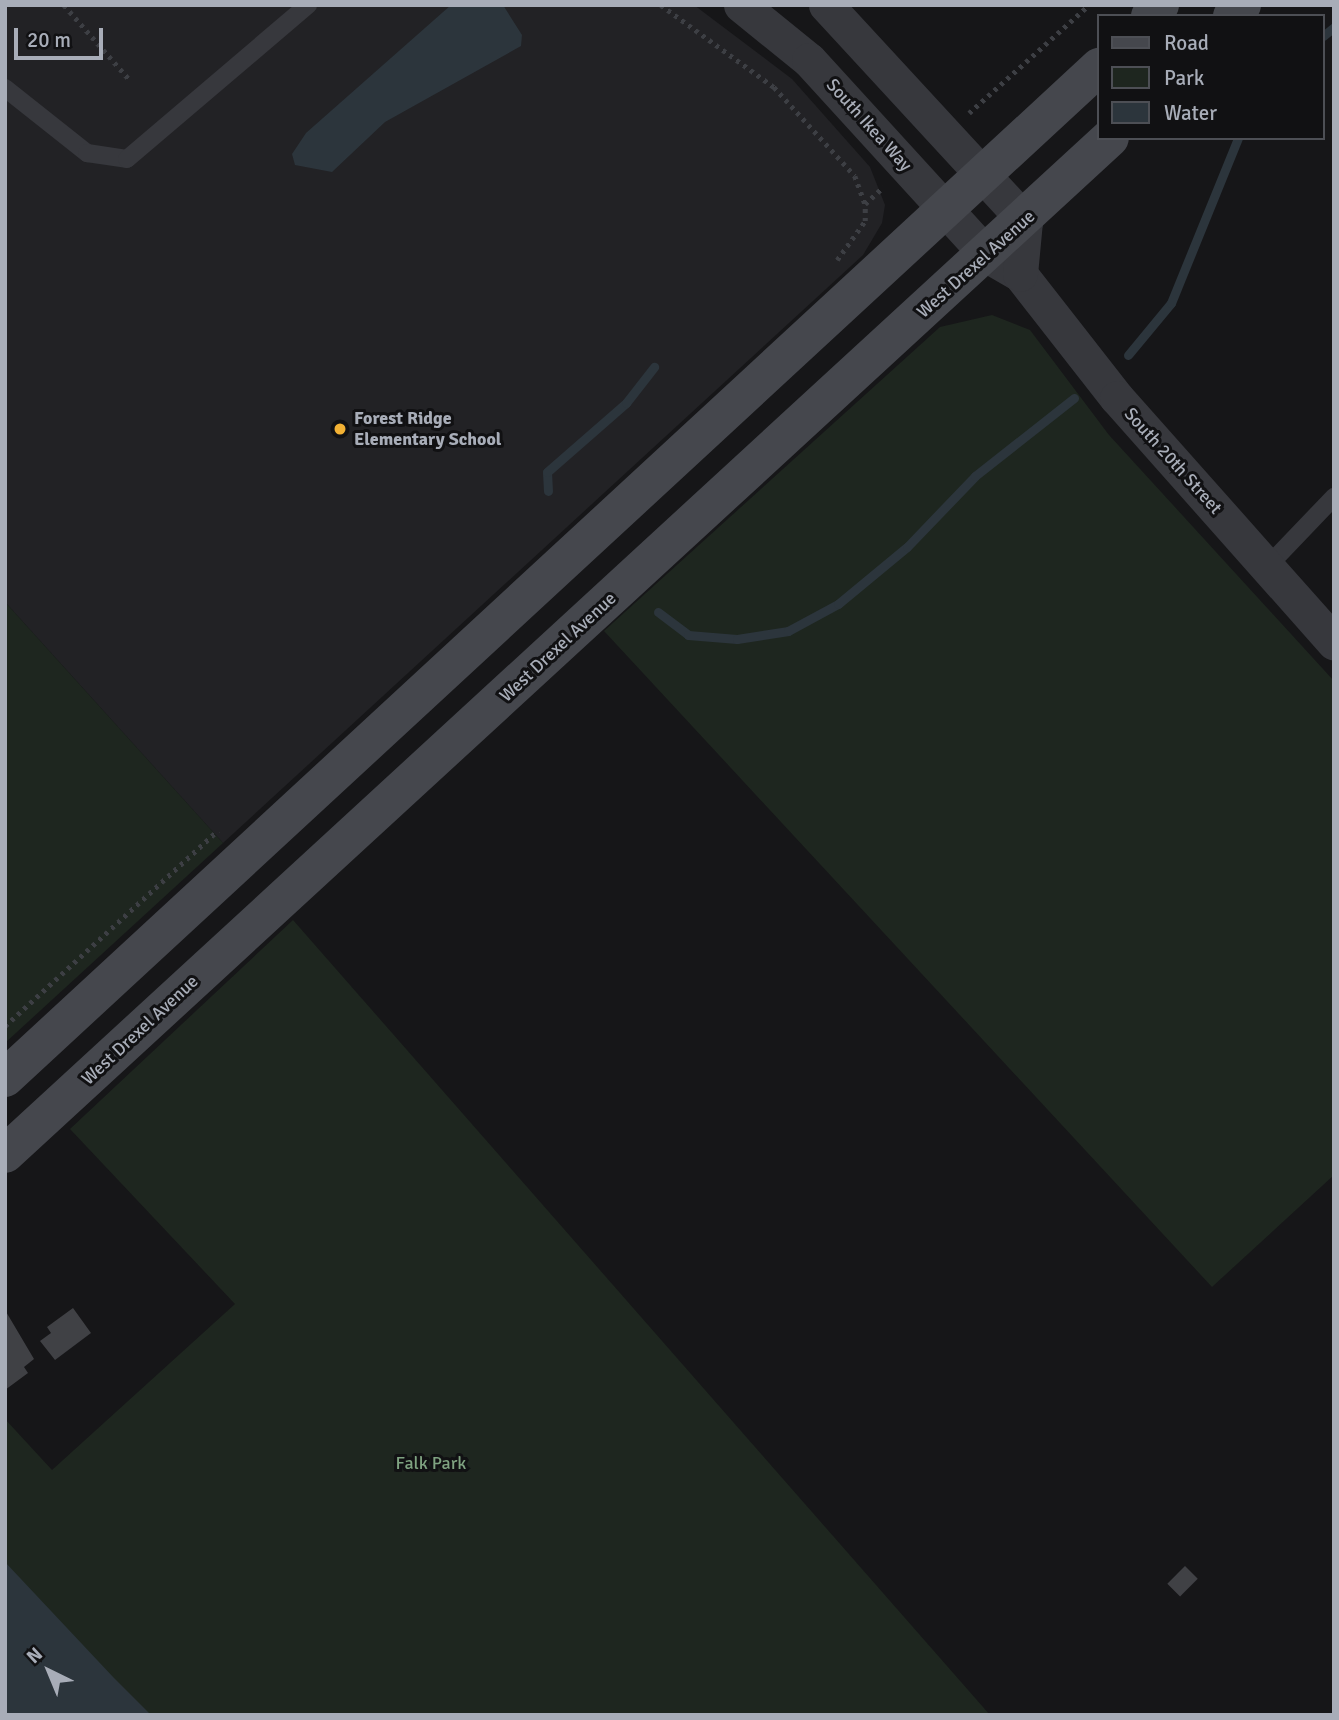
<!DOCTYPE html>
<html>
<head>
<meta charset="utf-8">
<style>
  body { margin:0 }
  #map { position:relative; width:1339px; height:1720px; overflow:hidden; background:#161618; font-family:Signika,sans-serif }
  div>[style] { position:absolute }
  .built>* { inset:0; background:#222225 }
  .green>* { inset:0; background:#1e261f }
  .water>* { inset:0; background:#2c353c }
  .stream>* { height:9px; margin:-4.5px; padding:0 4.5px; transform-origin:4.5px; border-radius:4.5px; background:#2c353c }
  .building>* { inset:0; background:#404145; transform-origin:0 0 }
  .path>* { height:4.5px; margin-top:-2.25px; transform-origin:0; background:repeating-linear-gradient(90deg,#3d3f44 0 3.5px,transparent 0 8.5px) }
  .lane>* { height:18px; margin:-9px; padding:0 9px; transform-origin:9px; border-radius:9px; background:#37383d }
  .street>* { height:35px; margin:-17.5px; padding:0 17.5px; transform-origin:17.5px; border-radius:17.5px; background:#37383d }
  .secondary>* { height:38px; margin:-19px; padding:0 19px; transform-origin:19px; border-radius:19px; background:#45474d }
  .dots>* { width:19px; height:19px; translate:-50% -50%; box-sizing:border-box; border:4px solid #111113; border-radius:50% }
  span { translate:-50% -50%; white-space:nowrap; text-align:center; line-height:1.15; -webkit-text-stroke:6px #111113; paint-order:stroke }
  .street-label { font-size:18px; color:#a8adb8 }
  .poi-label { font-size:18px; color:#a8adb8; font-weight:700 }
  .left { translate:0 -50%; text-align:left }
  .park-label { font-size:18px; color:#7fa381 }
  .frame { position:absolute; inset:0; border:7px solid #a8adb8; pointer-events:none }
  .legend { position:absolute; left:1097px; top:14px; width:228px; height:126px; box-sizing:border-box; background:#111113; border:2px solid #4d4f55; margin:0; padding:9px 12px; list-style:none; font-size:21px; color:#a8adb8 }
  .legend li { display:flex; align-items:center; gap:14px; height:35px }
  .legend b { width:35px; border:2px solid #4d4f55 }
  .north { position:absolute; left:14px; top:1636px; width:70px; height:70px; -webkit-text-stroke:5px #111113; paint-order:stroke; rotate:317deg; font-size:19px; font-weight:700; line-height:28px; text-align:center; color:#a8adb8 }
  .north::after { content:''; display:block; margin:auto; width:24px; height:32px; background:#a8adb8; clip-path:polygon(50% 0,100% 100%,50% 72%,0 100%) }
  .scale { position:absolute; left:14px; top:28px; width:89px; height:32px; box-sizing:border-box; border:4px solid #a8adb8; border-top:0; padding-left:9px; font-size:21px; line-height:24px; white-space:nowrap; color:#a8adb8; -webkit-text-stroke:5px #111113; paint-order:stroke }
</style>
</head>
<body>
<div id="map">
  <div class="built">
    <i style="clip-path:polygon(5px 5px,694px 5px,792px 79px,870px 167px,885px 205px,882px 223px,863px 255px,223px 843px,5px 602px)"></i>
  </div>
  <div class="green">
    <i style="clip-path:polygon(992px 315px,1030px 330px,1109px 435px,1334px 681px,1334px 1175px,1212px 1287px,604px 631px,940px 327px)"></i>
    <i style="clip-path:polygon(5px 602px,223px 843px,5px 1043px)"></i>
    <i style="clip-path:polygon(293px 920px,990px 1715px,5px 1715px,5px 1419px,52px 1470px,235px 1304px,70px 1129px)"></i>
  </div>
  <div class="water">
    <i style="clip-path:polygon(451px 5px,503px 5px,522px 35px,521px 46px,385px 122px,332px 172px,295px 165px,292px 154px,306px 133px)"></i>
    <i style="clip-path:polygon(5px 1562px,114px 1678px,151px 1715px,5px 1715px)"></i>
  </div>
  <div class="stream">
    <i style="left:1323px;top:36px;width:14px;rotate:-39deg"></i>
    <i style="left:1128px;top:355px;width:67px;rotate:-50.4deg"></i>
    <i style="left:1171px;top:303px;width:178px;rotate:-67.9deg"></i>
    <i style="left:548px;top:491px;width:19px;rotate:-93deg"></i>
    <i style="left:547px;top:472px;width:105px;rotate:-41.1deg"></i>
    <i style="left:626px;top:403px;width:46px;rotate:-52.1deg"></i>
    <i style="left:658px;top:612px;width:38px;rotate:37deg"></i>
    <i style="left:688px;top:635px;width:49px;rotate:4.7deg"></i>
    <i style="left:737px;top:639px;width:52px;rotate:-8.9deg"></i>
    <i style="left:788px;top:631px;width:57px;rotate:-28.4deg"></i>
    <i style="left:838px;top:604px;width:89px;rotate:-39.6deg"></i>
    <i style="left:907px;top:547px;width:98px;rotate:-46.2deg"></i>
    <i style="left:975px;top:476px;width:126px;rotate:-38.2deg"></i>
  </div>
  <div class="building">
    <i style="clip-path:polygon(73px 1308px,91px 1333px,55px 1360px,40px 1341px,51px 1333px,47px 1327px)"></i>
    <i style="clip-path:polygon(5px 1310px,34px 1359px,24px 1367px,28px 1373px,5px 1390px)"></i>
    <i style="left:1185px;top:1566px;width:18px;height:25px;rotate:45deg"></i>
  </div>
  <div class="path">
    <i style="left:64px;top:5px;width:98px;rotate:48.7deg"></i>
    <i style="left:661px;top:5px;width:140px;rotate:36deg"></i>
    <i style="left:774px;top:87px;width:120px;rotate:47.7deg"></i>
    <i style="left:855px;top:176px;width:30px;rotate:70deg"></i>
    <i style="left:969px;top:113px;width:161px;rotate:-42deg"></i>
    <i style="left:837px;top:260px;width:48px;rotate:-54.3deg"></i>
    <i style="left:865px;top:221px;width:17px;rotate:-90deg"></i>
    <i style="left:865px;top:204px;width:25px;rotate:-43deg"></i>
    <i style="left:5px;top:1026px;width:289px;rotate:-42.6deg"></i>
  </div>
  <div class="lane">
    <i style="left:5px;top:88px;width:105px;rotate:38.4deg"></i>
    <i style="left:87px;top:153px;width:40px;rotate:8.5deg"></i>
    <i style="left:127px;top:159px;width:238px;rotate:-40.4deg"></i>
    <i style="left:1267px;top:567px;width:97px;rotate:-46.3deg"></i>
  </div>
  <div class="street">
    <i style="left:741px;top:5px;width:87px;rotate:39deg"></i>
    <i style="left:809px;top:60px;width:264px;rotate:47.6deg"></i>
    <i style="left:987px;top:255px;width:38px;rotate:30deg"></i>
    <i style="left:1020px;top:274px;width:157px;rotate:52deg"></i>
    <i style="left:1117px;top:398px;width:327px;rotate:48.4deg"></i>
    <i style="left:826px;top:5px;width:294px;rotate:47.3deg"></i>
    <i style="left:1025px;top:221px;width:53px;rotate:95.4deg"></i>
  </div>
  <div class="secondary">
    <i style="left:1150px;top:16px;width:15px;rotate:-48deg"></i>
    <i style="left:1232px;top:16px;width:15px;rotate:-48deg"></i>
    <i style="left:5px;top:1078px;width:1490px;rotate:-42.74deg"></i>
    <i style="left:5px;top:1154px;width:1501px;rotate:-42.6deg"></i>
  </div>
  <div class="dots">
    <i style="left:340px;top:429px;background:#f2b134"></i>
  </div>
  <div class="street-label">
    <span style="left:869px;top:125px;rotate:48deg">South Ikea Way</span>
    <span style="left:976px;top:264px;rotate:-42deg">West Drexel Avenue</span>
    <span style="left:1173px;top:461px;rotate:48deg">South 20th Street</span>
    <span style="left:558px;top:647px;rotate:-43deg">West Drexel Avenue</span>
    <span style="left:140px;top:1030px;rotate:-43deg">West Drexel Avenue</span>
  </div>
  <div class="poi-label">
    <span class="left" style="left:354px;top:429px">Forest Ridge<br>Elementary School</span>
  </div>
  <div class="park-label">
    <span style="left:431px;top:1463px">Falk Park</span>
  </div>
  <div class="frame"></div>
  <ul class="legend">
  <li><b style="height:9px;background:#45474d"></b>Road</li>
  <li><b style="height:19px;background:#1e261f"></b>Park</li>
  <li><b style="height:19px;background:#2c353c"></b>Water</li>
  </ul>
  <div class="north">N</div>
  <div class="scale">20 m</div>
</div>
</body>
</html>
